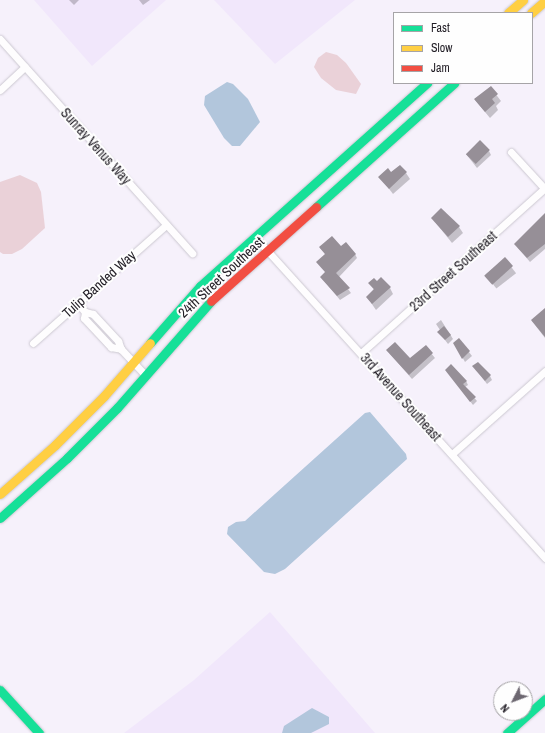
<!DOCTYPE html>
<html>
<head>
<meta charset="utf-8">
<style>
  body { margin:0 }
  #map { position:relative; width:545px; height:733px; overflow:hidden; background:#f6f1fb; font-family:"Archivo Narrow",sans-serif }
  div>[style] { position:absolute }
  .built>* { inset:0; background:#f1e7fb }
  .green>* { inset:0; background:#ead1d8 }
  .water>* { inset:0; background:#b2c6dc }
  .shadow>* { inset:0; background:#0003; transform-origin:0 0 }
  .building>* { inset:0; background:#968f97; transform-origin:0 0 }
  .roads { filter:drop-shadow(0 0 1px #ccc8d1) drop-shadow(0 0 1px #ccc8d1) }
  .street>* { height:7px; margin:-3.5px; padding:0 3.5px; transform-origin:3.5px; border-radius:3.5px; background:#fefdfe }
  .fast>* { height:9px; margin:-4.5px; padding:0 4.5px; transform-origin:4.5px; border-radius:4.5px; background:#16e098 }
  .slow>* { height:9px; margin:-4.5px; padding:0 4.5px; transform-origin:4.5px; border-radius:4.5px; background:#ffcf43 }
  .jam>* { height:9px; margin:-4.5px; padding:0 4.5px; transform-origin:4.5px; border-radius:4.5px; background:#f24e42 }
  span { translate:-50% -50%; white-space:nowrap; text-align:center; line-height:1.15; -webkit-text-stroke:4px #fefefe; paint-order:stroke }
  .street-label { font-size:14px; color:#211d25 }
  .legend { position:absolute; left:393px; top:12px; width:140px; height:72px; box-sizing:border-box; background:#fefefe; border:1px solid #a6a4a7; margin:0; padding:5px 7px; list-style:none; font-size:12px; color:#211d25 }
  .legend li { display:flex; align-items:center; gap:8px; height:20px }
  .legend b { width:20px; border:1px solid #a6a4a7 }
  .north { position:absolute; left:493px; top:681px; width:40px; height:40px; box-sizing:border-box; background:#fefefe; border:1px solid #a6a4a7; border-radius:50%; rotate:228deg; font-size:11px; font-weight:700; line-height:16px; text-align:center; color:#211d25 }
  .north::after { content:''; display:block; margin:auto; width:14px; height:18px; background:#6c6770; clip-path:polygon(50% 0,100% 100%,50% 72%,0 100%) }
</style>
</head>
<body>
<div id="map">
  <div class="built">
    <i style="clip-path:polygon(34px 0,166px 0,92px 66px)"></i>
    <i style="clip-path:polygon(214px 0,355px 0,275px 64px)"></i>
    <i style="clip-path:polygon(270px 612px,375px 733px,311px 733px,329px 717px,323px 714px,282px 733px,124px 733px,194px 680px)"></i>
  </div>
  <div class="green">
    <i style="clip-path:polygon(326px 52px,337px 55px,346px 63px,361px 84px,356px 94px,336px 90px,321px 78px,314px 67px,318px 58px)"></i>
    <i style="clip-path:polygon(20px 175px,37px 183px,41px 192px,45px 228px,22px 249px,12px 254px,3px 254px,0 252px,0 182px)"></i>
  </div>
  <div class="water">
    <i style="clip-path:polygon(227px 82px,233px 84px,248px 99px,260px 122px,240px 146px,232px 146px,224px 138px,204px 105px,205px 96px)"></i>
    <i style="clip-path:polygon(370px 412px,406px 454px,407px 459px,285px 569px,275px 574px,264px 572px,227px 534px,228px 527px,236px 522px,245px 521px,365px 413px)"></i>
    <i style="clip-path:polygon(312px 708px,329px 717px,329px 724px,311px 733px,282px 733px,284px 726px)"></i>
  </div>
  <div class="shadow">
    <i style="clip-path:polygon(69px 0,79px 0,74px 5px)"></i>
    <i style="clip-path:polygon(139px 0,150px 0,143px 5px)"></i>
    <i style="clip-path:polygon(491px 88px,501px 101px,496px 106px,498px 110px,490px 118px,475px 100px)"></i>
    <i style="clip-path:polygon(489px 151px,491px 155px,477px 168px,466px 154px)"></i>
    <i style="clip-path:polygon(406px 173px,410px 179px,393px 194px,380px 177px)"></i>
    <i style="clip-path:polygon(545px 217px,545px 249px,530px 262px,518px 248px)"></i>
    <i style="clip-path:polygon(432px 218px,459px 227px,463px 233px,452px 243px)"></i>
    <i style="clip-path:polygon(341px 247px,355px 254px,357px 258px,339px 277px,351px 293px,340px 300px,321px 277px,326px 273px,326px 255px,320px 248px)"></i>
    <i style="left:505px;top:259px;width:18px;height:25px;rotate:52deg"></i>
    <i style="clip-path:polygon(377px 282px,390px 288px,393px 294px,376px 310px,367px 297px,374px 290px,369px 283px)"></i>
    <i style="clip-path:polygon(545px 309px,545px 338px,532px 321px)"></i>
    <i style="clip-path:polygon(441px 320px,453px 339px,448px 344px,439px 332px,440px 330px,436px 324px)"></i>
    <i style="clip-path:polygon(459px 339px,472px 356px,465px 362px,457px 348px)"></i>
    <i style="clip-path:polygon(426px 347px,435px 358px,412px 379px,390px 354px,410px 360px)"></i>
    <i style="clip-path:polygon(474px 367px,490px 376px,492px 380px,487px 384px)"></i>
    <i style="clip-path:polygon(446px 370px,466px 381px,468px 385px,465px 387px,477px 401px,473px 405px)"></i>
  </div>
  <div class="building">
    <i style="clip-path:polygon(491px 86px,498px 94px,492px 99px,495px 103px,485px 112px,474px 99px)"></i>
    <i style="left:480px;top:140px;width:14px;height:20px;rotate:45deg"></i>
    <i style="clip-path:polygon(400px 165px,407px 172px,389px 189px,378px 177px,388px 168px,391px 172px)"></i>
    <i style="clip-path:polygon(441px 208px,460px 226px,448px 237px,431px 218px)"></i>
    <i style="clip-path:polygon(545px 213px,545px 244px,527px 258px,514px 244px)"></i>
    <i style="clip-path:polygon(332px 236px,341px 246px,346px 242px,356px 254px,336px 273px,350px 288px,337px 296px,320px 277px,325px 272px,316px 262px,325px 254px,319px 247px)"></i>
    <i style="left:505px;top:257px;width:12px;height:28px;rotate:48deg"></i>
    <i style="clip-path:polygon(381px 277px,391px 287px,372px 304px,366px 297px,374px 289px,368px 283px,374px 278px,377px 281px)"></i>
    <i style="clip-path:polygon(545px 308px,545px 337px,531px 320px)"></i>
    <i style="clip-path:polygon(444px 326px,451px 335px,445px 340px,437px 332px)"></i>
    <i style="clip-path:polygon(459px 338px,470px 351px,462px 359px,453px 343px)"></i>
    <i style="clip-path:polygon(395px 342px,410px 358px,426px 345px,433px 353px,409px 375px,386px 350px)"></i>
    <i style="clip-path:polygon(478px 362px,491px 375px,485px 381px,472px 366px)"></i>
    <i style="clip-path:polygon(451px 364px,467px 381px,463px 384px,476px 397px,470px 402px,445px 370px)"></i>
  </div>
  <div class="roads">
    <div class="street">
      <i style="left:0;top:39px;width:288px;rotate:48.1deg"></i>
      <i style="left:0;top:90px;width:34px;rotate:-43deg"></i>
      <i style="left:511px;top:152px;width:50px;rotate:47.4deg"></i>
      <i style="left:255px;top:237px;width:433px;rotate:47.9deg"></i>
      <i style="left:78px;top:304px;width:11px;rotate:49deg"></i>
      <i style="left:85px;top:312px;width:8px;rotate:14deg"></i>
      <i style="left:93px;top:314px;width:37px;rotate:47deg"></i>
      <i style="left:118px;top:341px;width:9px;rotate:69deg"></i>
      <i style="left:121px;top:349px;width:35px;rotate:47deg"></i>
      <i style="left:85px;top:312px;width:6px;rotate:99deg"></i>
      <i style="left:84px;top:318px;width:40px;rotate:47deg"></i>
      <i style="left:111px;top:347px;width:10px;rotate:11deg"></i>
      <i style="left:33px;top:343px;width:178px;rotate:-41.6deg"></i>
      <i style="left:361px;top:353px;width:246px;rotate:-41.9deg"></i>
      <i style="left:452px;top:454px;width:125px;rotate:-41.7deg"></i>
    </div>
    <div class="fast">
      <i style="left:316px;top:207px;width:186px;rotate:-41.9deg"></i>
      <i style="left:150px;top:343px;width:76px;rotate:-48.7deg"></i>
      <i style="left:200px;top:286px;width:305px;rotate:-41.8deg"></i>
      <i style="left:0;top:518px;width:90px;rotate:-41.8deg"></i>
      <i style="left:67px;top:458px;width:71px;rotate:-45deg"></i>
      <i style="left:117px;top:408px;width:142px;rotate:-48.7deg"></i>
      <i style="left:0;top:690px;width:58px;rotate:47.8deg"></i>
      <i style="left:507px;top:733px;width:51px;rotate:-41.8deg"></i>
    </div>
    <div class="slow">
      <i style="left:508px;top:13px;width:20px;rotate:-41deg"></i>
      <i style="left:531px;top:13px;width:18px;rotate:-41deg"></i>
      <i style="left:0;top:494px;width:74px;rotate:-41.7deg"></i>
      <i style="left:55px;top:445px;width:69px;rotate:-45deg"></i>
      <i style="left:104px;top:396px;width:70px;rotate:-49deg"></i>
    </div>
    <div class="jam">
      <i style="left:211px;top:301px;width:141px;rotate:-41.8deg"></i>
    </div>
  </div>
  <div class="street-label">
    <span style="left:96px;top:146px;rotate:48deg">Sunray Venus Way</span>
    <span style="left:453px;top:271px;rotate:-42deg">23rd Street Southeast</span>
    <span style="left:221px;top:277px;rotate:-43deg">24th Street Southeast</span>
    <span style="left:99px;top:284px;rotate:-42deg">Tulip Banded Way</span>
    <span style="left:401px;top:397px;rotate:48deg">3rd Avenue Southeast</span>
  </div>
  <ul class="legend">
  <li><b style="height:5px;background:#16e098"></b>Fast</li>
  <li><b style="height:5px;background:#ffcf43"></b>Slow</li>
  <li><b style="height:5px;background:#f24e42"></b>Jam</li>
  </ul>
  <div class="north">N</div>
</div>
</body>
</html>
